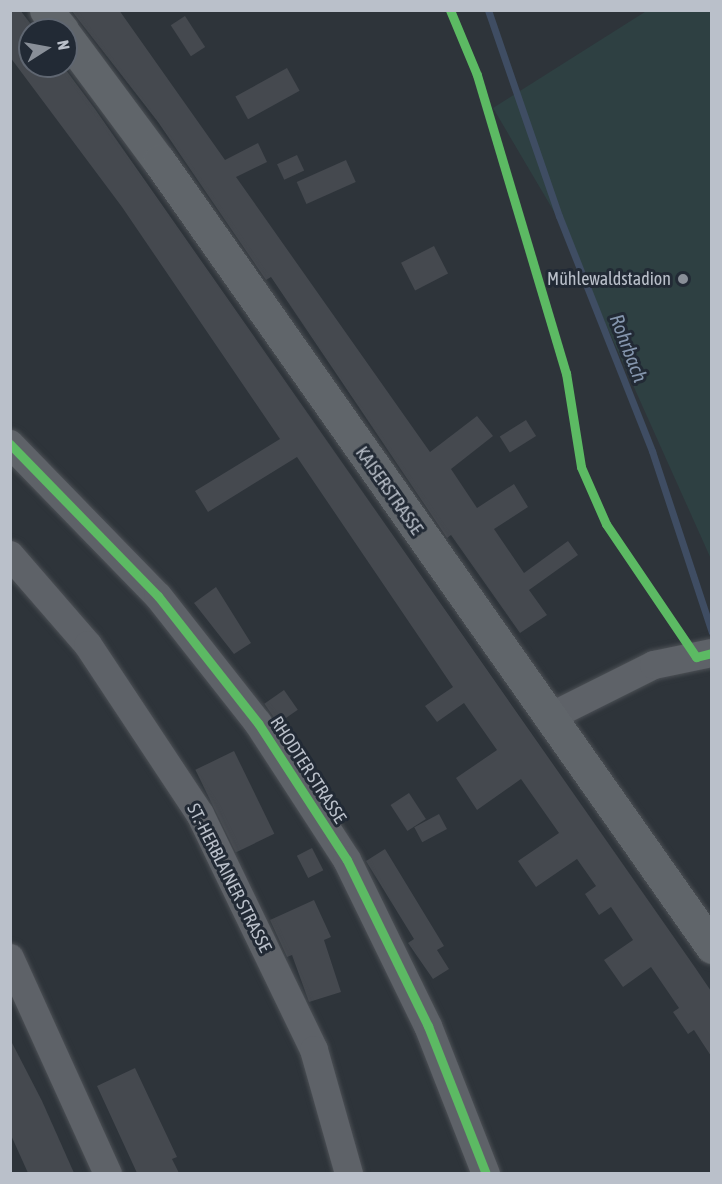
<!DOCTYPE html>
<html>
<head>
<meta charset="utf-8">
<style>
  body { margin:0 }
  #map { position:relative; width:722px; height:1184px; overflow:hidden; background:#2e343a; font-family:"Asap Condensed",sans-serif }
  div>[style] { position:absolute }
  .green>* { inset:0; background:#2e4042 }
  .stream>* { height:7px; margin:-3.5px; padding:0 3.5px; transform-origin:3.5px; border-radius:3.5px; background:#3f4d63 }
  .building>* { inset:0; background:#45494f; transform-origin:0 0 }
  .roads { filter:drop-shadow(0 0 2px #4c5055) drop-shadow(0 0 2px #4c5055) }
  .minor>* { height:28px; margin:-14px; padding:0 14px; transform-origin:14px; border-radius:14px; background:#5e6268 }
  .major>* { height:33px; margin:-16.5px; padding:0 16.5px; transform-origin:16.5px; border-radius:16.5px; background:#60656a }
  .cycleway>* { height:9px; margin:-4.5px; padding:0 4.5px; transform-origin:4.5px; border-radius:4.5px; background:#5cba63 }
  .dots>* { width:16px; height:16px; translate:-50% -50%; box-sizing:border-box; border:3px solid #222a35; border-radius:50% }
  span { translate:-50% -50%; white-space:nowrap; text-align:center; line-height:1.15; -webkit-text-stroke:6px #222a35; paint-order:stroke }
  .poi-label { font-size:18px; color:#bac0ca }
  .right { translate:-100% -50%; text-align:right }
  .street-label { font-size:18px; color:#bac0ca }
  .water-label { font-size:20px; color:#8596ae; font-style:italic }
  .frame { position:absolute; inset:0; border:12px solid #bac0ca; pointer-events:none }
  .north { position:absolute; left:18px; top:18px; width:60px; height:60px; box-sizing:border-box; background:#222a35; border:2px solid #5f6671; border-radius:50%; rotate:79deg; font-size:16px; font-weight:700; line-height:24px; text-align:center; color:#bac0ca }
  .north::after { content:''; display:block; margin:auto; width:21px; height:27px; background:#898f98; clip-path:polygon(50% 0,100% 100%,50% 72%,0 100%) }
</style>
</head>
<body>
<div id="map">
  <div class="green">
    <i style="clip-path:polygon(648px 10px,711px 11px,711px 559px,559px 220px,493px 108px)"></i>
  </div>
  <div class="stream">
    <i style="left:488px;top:10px;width:218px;rotate:71deg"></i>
    <i style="left:559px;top:216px;width:253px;rotate:68.4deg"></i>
    <i style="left:652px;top:451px;width:191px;rotate:71.7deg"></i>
  </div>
  <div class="building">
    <i style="clip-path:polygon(10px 10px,20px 10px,30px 23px,30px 66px,63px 66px,95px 109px,694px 966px,711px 991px,711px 1056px,694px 1030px,688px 1034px,673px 1012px,679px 1008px,651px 967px,623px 987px,604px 960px,633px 940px,611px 907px,599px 915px,585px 894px,596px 886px,577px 859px,536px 887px,518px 861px,559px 833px,521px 779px,477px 810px,456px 778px,497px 750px,464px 703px,437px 722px,425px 706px,453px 687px,297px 457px,208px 512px,195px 491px,280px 439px,122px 207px,10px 57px)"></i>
    <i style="clip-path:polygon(71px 10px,119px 10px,225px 160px,258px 143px,267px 162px,236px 177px,430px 452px,477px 416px,493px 436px,451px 469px,477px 508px,514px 484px,528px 507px,494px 529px,524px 573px,568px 541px,578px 555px,529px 590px,547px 615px,520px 633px,451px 535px,447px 538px,435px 520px,271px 277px,266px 280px,158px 122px)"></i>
    <i style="left:185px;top:16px;width:37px;height:17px;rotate:57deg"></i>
    <i style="left:287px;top:68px;width:26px;height:59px;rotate:61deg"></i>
    <i style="left:297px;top:155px;width:17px;height:22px;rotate:65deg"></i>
    <i style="left:346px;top:160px;width:24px;height:54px;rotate:66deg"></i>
    <i style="left:434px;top:246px;width:31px;height:37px;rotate:63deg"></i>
    <i style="left:526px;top:420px;width:19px;height:31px;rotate:58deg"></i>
    <i style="clip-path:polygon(216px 587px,251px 643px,234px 654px,194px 603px)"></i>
    <i style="left:284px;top:690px;width:24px;height:24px;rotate:55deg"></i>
    <i style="left:234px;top:751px;width:92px;height:43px;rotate:64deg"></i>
    <i style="left:409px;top:793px;width:31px;height:22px;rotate:57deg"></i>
    <i style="left:439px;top:814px;width:17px;height:28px;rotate:62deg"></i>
    <i style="left:312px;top:848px;width:25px;height:17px;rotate:63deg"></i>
    <i style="clip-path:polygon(385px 849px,444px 946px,437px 950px,449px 969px,433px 979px,408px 943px,414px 939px,366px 861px)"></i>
    <i style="clip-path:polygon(314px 900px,331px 937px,324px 940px,341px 992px,309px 1002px,292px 955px,287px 957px,270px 920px)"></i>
    <i style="clip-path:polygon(10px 1039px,42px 1101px,74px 1173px,28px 1173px,10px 1133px)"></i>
    <i style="clip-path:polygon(135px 1068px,177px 1157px,172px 1159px,179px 1173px,137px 1173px,97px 1086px)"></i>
  </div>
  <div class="roads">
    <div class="minor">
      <i style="left:10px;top:444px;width:212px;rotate:45.8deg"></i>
      <i style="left:158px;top:596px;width:162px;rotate:51.8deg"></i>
      <i style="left:258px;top:723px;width:163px;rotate:57deg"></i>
      <i style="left:347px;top:860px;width:185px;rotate:64deg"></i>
      <i style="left:428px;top:1026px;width:159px;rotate:68.6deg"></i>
      <i style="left:10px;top:555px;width:119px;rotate:49.1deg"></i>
      <i style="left:88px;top:645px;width:203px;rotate:56.5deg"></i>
      <i style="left:200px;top:814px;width:262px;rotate:64.2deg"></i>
      <i style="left:314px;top:1050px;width:129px;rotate:74.2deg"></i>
      <i style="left:548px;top:718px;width:119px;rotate:-26.6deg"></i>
      <i style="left:654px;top:665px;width:59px;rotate:-11.7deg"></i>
      <i style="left:10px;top:958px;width:237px;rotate:65.6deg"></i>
    </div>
    <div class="major">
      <i style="left:46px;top:10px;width:26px;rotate:51deg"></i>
      <i style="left:66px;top:36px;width:156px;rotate:53.4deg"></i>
      <i style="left:159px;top:161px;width:961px;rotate:54.87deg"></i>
    </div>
  </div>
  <div class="cycleway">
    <i style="left:450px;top:10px;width:70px;rotate:67.4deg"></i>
    <i style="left:477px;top:75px;width:311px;rotate:73.4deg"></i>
    <i style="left:566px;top:373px;width:95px;rotate:80.9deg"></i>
    <i style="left:581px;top:467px;width:62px;rotate:66.3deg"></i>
    <i style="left:606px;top:524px;width:161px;rotate:55.9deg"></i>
    <i style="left:696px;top:657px;width:16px;rotate:-14deg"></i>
    <i style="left:10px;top:444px;width:212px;rotate:45.8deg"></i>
    <i style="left:158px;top:596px;width:162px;rotate:51.8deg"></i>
    <i style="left:258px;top:723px;width:163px;rotate:57deg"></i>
    <i style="left:347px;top:860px;width:185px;rotate:64deg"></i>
    <i style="left:428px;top:1026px;width:159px;rotate:68.6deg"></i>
  </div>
  <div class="dots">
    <i style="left:683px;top:279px;background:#898f98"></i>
  </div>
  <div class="poi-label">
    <span class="right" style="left:671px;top:279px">Mühlewaldstadion</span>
  </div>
  <div class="street-label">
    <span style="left:389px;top:491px;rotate:55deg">KAISERSTRASSE</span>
    <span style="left:308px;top:770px;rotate:57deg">RHODTER STRASSE</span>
    <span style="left:229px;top:878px;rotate:63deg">ST.-HERBLAINER STRASSE</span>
  </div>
  <div class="water-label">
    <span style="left:629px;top:348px;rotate:69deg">Rohrbach</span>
  </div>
  <div class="frame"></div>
  <div class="north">N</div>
</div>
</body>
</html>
